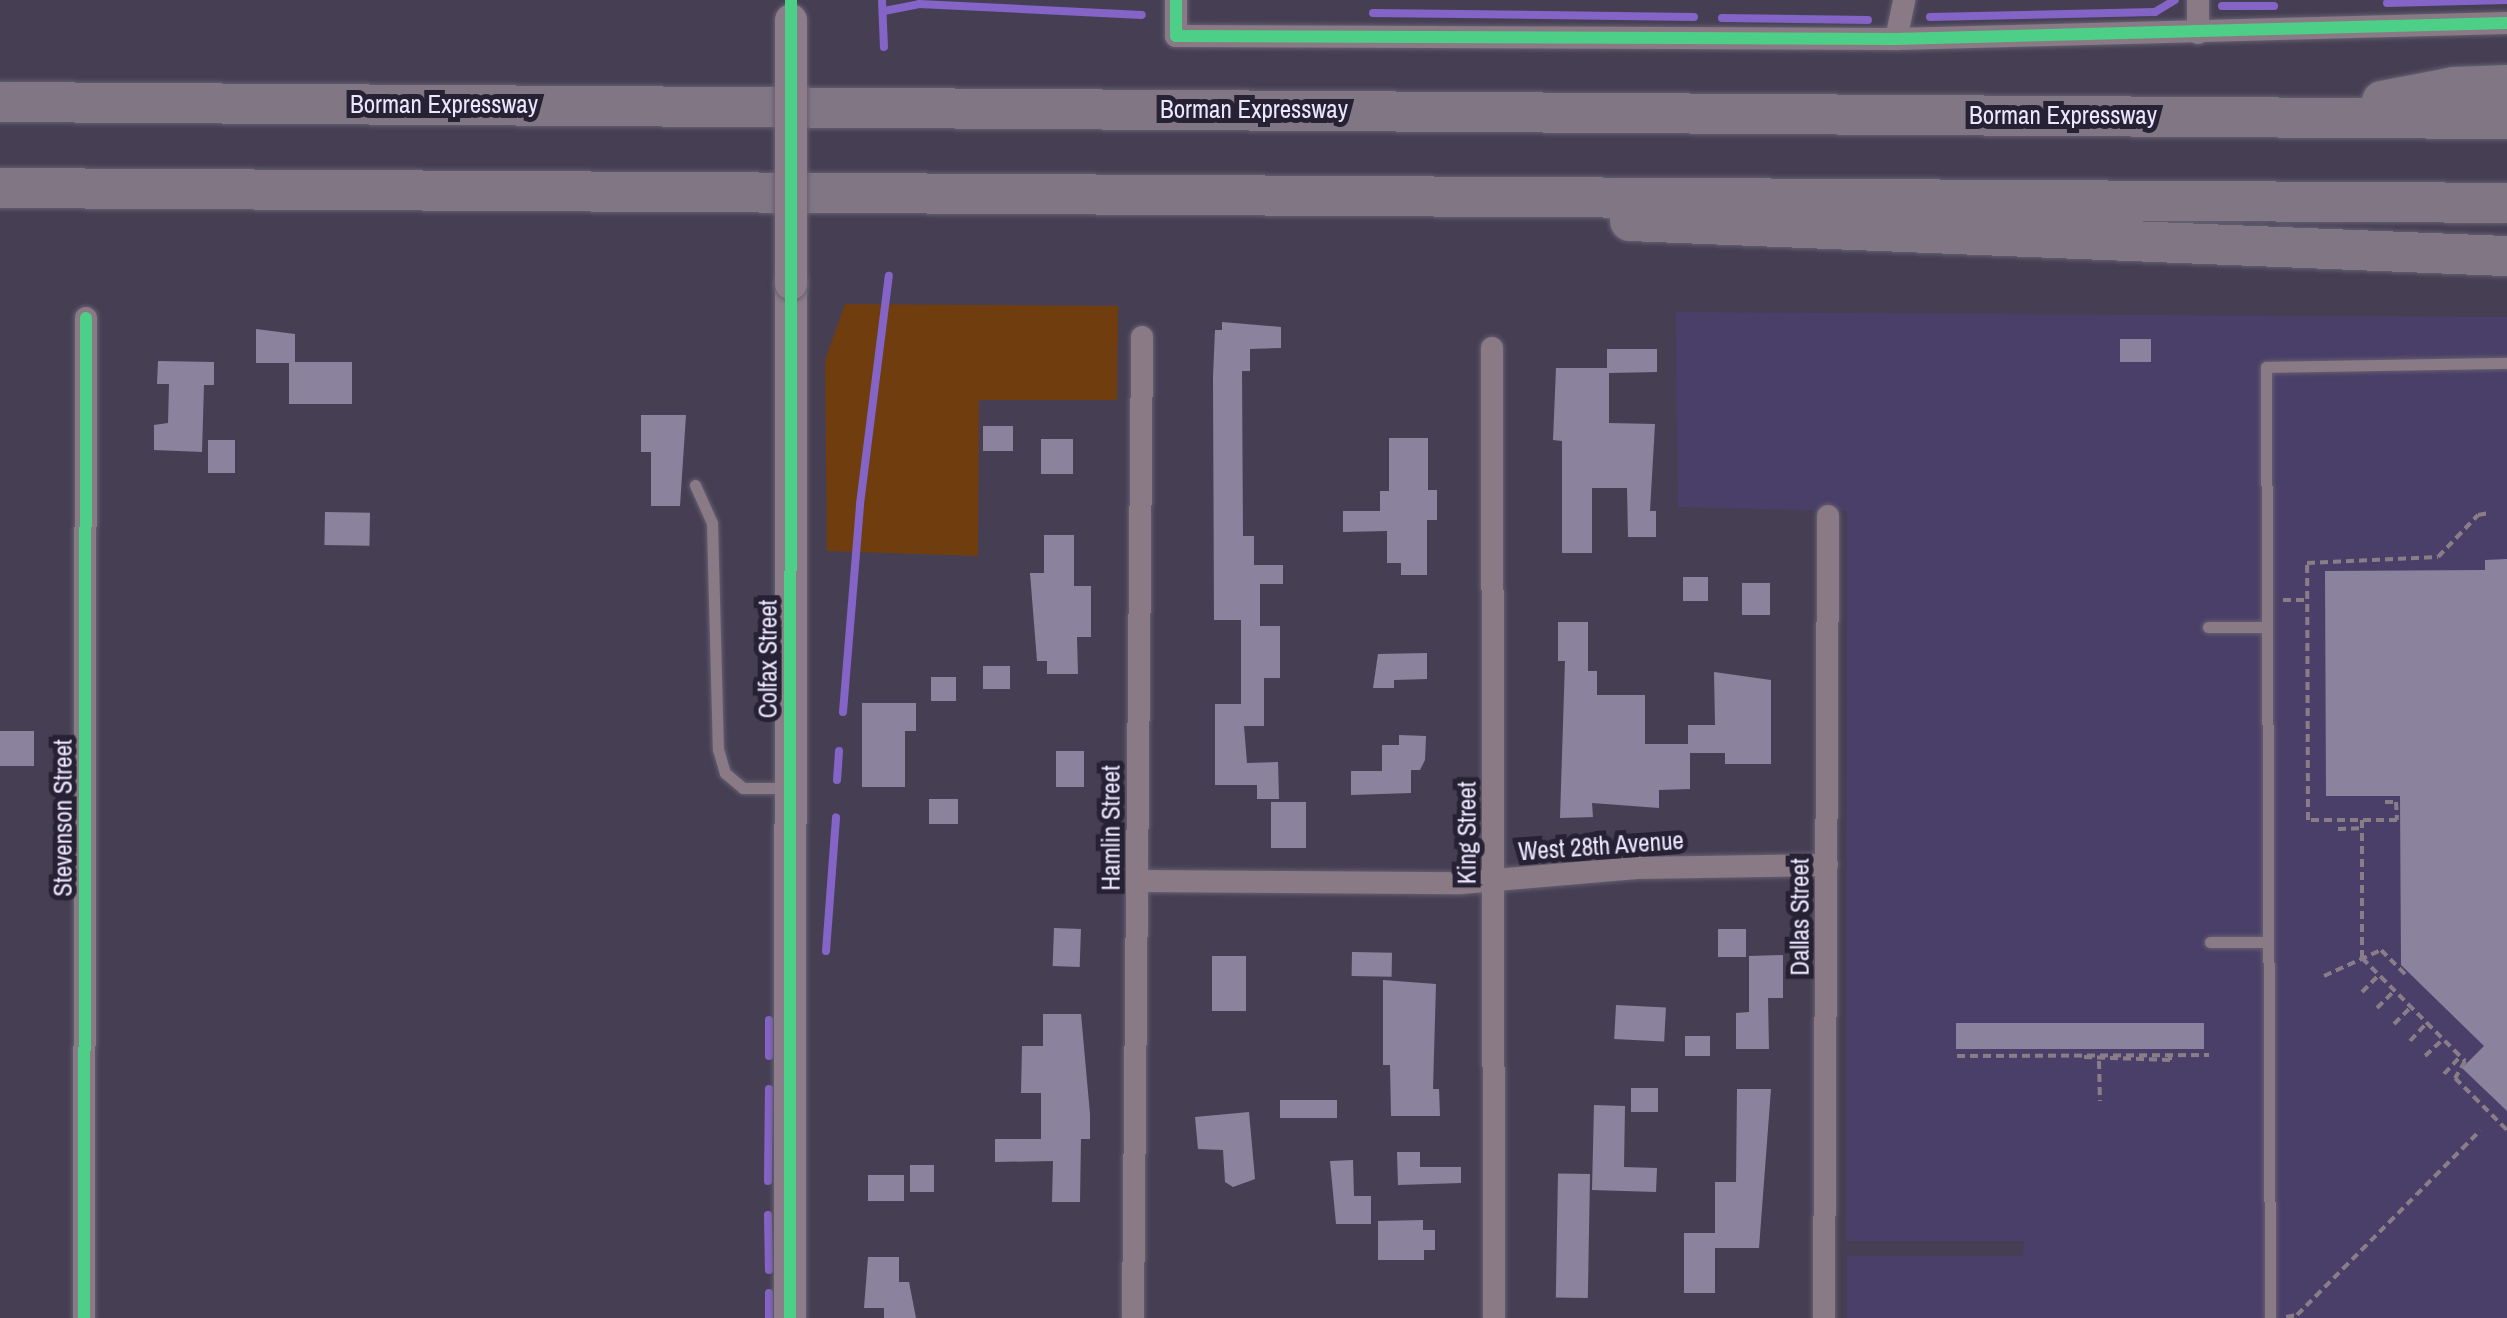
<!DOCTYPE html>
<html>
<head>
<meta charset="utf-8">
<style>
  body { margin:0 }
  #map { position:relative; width:2507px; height:1318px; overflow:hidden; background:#463f54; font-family:"Archivo Narrow",sans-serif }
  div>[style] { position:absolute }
  .built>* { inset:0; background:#4a3f68 }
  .green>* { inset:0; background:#703d0f }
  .stream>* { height:8px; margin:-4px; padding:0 4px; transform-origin:4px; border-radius:4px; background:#8464c6 }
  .building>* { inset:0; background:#8b839e; transform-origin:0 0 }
  .path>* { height:4px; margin-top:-2px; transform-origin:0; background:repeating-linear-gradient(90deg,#897e88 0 8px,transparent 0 13px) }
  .roads { filter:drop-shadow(0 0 2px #655f71) drop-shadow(0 0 2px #655f71) }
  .lane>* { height:11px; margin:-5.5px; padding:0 5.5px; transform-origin:5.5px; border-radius:5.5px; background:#8a7a85 }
  .street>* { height:22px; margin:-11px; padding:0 11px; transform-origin:11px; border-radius:11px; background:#8a7a85 }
  .secondary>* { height:32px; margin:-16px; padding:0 16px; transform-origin:16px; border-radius:16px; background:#8d7c8a }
  .highway>* { height:40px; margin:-20px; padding:0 20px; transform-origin:20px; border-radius:20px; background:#807684 }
  .bridges { filter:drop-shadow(0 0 2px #655f71) drop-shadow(0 0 2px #655f71) }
  .secondary-bridge>* { height:32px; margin:-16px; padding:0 16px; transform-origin:16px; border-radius:16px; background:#8d7c8a }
  .cycleway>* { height:12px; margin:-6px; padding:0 6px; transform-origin:6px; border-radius:6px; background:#4dcf88 }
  span { translate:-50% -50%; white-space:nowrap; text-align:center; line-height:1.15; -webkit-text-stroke:10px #272233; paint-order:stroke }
  .street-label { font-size:25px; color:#ece6fe }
</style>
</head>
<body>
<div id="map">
  <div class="built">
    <i style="clip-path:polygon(1676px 312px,2507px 317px,2507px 1318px,1847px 1318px,1847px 1256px,2023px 1256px,2024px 1241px,1846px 1241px,1847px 511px,1678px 507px)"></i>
  </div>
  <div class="green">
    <i style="clip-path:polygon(845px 304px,1118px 306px,1117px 400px,979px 400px,978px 556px,827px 551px,825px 360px)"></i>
  </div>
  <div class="stream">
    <i style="left:882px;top:0;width:47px;rotate:87.6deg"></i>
    <i style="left:2387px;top:3px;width:120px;rotate:-1.4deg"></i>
    <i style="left:2222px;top:6px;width:52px"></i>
    <i style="left:884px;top:11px;width:36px;rotate:-11deg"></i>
    <i style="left:919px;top:4px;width:223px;rotate:2.8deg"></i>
    <i style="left:1373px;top:13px;width:321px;rotate:0.7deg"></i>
    <i style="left:1930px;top:17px;width:225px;rotate:-1.3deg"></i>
    <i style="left:2155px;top:12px;width:23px;rotate:-31deg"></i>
    <i style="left:1722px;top:18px;width:146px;rotate:0.8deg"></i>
    <i style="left:843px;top:712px;width:209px;rotate:-85.3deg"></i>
    <i style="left:860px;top:504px;width:230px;rotate:-82.8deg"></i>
    <i style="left:837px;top:780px;width:29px;rotate:-86deg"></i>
    <i style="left:826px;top:951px;width:134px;rotate:-85.7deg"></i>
    <i style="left:769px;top:1020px;width:36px;rotate:90deg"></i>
    <i style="left:768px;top:1181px;width:92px;rotate:-89.4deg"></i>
    <i style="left:768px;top:1215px;width:55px;rotate:89deg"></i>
    <i style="left:769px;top:1318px;width:25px;rotate:-90deg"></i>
  </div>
  <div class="building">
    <i style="clip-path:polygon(1222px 322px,1281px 327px,1281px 348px,1250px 349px,1250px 371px,1242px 371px,1243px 536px,1254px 536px,1254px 565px,1283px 565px,1283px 584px,1260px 584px,1260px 626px,1280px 626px,1280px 678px,1264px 678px,1264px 726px,1244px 726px,1247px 763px,1278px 762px,1279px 799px,1257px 799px,1257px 785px,1215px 785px,1215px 704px,1241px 704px,1241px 620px,1214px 620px,1213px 377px,1215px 330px,1222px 330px)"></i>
    <i style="clip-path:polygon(256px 329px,295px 334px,295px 362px,352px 362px,352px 404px,289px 404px,289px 363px,256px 363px)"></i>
    <i style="left:2120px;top:339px;width:31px;height:23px"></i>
    <i style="clip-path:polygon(1607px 349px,1657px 349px,1657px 372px,1609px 373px,1609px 423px,1655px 424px,1650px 511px,1656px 511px,1656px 537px,1628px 537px,1627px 488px,1592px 488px,1592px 553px,1562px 553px,1562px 441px,1553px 440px,1556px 368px,1607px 368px)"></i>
    <i style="clip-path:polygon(158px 361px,214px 362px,214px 385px,204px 385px,202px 452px,154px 450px,154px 425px,168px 423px,169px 384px,157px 384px)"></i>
    <i style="clip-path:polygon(641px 415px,686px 415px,680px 506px,651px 506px,651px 452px,641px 452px)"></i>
    <i style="left:1013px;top:426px;width:25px;height:30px;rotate:90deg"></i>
    <i style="clip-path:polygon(1389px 438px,1428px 438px,1428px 490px,1437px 490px,1437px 520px,1427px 520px,1427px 575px,1401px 575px,1401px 563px,1387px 563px,1387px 531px,1343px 532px,1343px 511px,1380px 511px,1380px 491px,1389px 491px)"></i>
    <i style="left:1041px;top:439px;width:32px;height:35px"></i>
    <i style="left:208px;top:440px;width:27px;height:33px"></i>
    <i style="left:325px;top:512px;width:45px;height:33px;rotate:1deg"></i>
    <i style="clip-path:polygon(1044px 535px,1074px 535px,1074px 586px,1091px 586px,1091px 637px,1077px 637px,1078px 674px,1047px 674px,1047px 661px,1037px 661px,1030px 573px,1044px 573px)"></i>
    <i style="clip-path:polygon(2507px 559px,2507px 1111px,2462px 1068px,2484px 1046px,2401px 965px,2400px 796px,2326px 796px,2325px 571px,2485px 570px,2485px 560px)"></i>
    <i style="left:1683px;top:577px;width:25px;height:24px"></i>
    <i style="left:1742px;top:583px;width:28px;height:32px"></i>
    <i style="clip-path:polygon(1558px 622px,1588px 622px,1588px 671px,1597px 671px,1597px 695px,1645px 695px,1645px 744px,1688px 744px,1688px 725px,1715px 725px,1714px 672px,1771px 680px,1771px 764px,1725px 764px,1725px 753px,1690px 753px,1690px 789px,1659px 790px,1659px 808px,1592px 803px,1593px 817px,1560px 818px,1565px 661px,1558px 661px)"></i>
    <i style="clip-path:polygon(1427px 653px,1427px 679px,1394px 680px,1394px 688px,1373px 688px,1378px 654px)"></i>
    <i style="left:983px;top:666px;width:27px;height:23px"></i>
    <i style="left:931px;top:677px;width:25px;height:24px"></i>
    <i style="clip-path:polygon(862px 703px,916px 703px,916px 731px,905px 731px,905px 787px,862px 787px)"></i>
    <i style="left:0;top:731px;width:34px;height:35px"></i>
    <i style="clip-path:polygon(1399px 735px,1426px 736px,1425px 760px,1420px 770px,1411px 770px,1411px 793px,1351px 795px,1351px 771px,1382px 771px,1382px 745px,1399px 745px)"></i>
    <i style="left:1056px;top:751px;width:28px;height:36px"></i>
    <i style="left:929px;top:799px;width:29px;height:25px"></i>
    <i style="left:1271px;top:802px;width:35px;height:46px"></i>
    <i style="left:1054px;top:928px;width:27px;height:38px;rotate:2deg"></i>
    <i style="left:1718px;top:929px;width:28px;height:28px"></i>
    <i style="left:1352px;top:952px;width:40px;height:24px;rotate:1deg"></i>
    <i style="clip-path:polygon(1783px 955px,1783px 998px,1768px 998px,1769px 1049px,1736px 1049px,1736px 1013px,1749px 1012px,1749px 956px)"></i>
    <i style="left:1212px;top:956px;width:34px;height:55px"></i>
    <i style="clip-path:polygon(1383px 980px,1436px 984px,1433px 1089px,1439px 1089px,1440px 1116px,1391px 1116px,1390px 1065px,1383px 1065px)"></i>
    <i style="left:1616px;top:1005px;width:50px;height:34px;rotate:3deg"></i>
    <i style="clip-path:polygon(1043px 1014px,1081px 1014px,1090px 1114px,1090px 1139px,1081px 1139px,1080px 1202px,1052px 1202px,1053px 1161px,995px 1162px,995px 1139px,1041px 1139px,1041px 1093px,1021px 1093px,1022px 1046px,1043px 1046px)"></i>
    <i style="left:2204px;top:1023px;width:26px;height:248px;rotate:90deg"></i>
    <i style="left:1685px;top:1036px;width:25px;height:20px"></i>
    <i style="left:1631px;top:1088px;width:27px;height:24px"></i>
    <i style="clip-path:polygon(1737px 1089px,1771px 1089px,1759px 1248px,1715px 1248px,1715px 1182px,1736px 1182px)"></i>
    <i style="left:1337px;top:1100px;width:18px;height:57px;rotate:90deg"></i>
    <i style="clip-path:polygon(1594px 1105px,1625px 1106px,1624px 1167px,1657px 1168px,1656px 1192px,1592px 1190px)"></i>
    <i style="clip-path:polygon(1249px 1112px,1255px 1179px,1233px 1187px,1225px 1182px,1223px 1150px,1198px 1149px,1195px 1117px)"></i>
    <i style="clip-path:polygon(1397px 1152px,1420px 1152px,1420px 1167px,1461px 1167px,1461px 1183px,1398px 1185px)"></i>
    <i style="clip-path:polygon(1353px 1160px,1354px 1196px,1371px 1196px,1371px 1224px,1336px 1224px,1330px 1161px)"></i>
    <i style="left:910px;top:1165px;width:24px;height:27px"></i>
    <i style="left:1590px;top:1174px;width:124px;height:32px;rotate:91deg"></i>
    <i style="left:868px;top:1175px;width:36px;height:26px"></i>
    <i style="clip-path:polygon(1423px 1220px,1423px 1230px,1435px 1230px,1435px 1250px,1424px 1250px,1424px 1260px,1378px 1260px,1378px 1221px)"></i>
    <i style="left:1684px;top:1233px;width:31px;height:60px"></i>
    <i style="clip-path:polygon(868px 1257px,899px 1257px,899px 1282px,909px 1282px,916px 1318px,884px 1318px,884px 1308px,864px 1308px)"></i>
  </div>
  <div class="path">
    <i style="left:2283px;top:600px;width:24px"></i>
    <i style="left:2385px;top:802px;width:11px"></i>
    <i style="left:2396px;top:802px;width:18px;rotate:87deg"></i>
    <i style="left:2397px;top:820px;width:89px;rotate:180deg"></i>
    <i style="left:2308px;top:820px;width:257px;rotate:-90.2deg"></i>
    <i style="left:2307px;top:563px;width:131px;rotate:-2.6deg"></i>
    <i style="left:2438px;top:557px;width:58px;rotate:-46.4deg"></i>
    <i style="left:2478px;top:515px;width:11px;rotate:-10deg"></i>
    <i style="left:2362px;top:820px;width:138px;rotate:90deg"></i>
    <i style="left:2362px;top:958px;width:146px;rotate:45deg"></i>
    <i style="left:2465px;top:1061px;width:20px;rotate:120deg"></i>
    <i style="left:2455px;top:1078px;width:74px;rotate:45deg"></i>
    <i style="left:2338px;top:829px;width:24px;rotate:-2deg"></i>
    <i style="left:2324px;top:976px;width:63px;rotate:-24.5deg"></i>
    <i style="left:2381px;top:950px;width:34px;rotate:45deg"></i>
    <i style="left:2362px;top:992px;width:24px;rotate:-45deg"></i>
    <i style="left:2377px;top:1008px;width:25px;rotate:-45deg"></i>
    <i style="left:2394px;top:1024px;width:24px;rotate:-45deg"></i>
    <i style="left:2410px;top:1041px;width:25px;rotate:-47deg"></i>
    <i style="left:1957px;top:1056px;width:252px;rotate:-0.2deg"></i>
    <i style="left:2425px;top:1056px;width:25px;rotate:-43deg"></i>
    <i style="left:2084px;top:1057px;width:86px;rotate:2deg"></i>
    <i style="left:2170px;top:1060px;width:5px;rotate:-90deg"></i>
    <i style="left:2099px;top:1061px;width:40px;rotate:88.6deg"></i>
    <i style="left:2444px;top:1074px;width:25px;rotate:-47deg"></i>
    <i style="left:2286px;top:1317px;width:11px;rotate:-10deg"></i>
    <i style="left:2297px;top:1315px;width:260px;rotate:-45.2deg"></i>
  </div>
  <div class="roads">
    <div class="lane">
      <i style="left:695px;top:485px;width:42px;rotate:65.9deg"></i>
      <i style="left:712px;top:523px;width:226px;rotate:88.5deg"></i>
      <i style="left:718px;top:749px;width:25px;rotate:74deg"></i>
      <i style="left:725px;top:773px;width:23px;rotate:40deg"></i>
      <i style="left:743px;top:788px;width:43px"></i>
      <i style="left:2208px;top:627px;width:59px"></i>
      <i style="left:2210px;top:942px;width:58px"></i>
      <i style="left:2270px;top:1318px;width:951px;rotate:-90.24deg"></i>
      <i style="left:2266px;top:367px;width:241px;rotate:-1deg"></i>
    </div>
    <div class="street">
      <i style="left:1176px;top:0;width:36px;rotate:90deg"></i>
      <i style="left:1176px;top:36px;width:720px;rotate:0.24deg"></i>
      <i style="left:1896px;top:39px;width:611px;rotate:-1.5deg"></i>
      <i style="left:2198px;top:0;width:33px;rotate:90deg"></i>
      <i style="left:1896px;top:39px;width:40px;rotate:-78deg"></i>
      <i style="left:1492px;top:348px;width:970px;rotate:89.88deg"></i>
      <i style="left:1139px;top:881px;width:322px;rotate:0.4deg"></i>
      <i style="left:1461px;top:883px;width:176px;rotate:-4.9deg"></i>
      <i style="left:1636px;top:868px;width:191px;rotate:-0.9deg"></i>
      <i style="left:84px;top:1318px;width:1000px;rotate:-89.89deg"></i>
      <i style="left:1133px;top:1318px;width:981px;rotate:-89.47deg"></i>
      <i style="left:1824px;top:1318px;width:802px;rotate:-89.71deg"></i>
    </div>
    <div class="secondary">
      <i style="left:790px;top:1318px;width:1034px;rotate:-89.94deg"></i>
    </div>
    <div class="highway">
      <i style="left:2382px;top:101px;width:73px;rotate:-11deg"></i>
      <i style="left:2454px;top:87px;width:53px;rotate:-2.2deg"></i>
      <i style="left:0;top:102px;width:2507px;rotate:0.39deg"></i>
      <i style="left:0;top:188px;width:2507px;rotate:0.34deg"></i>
      <i style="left:1630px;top:221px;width:878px;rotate:2.29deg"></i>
    </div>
  </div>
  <div class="bridges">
    <div class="secondary-bridge">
      <i style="left:791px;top:20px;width:264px;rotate:90deg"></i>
    </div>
  </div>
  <div class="cycleway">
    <i style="left:1176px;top:0;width:36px;rotate:90deg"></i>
    <i style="left:1176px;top:36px;width:720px;rotate:0.24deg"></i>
    <i style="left:1896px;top:39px;width:611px;rotate:-1.5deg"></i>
    <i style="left:84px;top:1318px;width:1000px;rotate:-89.89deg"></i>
    <i style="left:790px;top:1318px;width:1318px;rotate:-89.96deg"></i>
  </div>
  <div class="street-label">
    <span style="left:444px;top:104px">Borman Expressway</span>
    <span style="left:1254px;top:109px">Borman Expressway</span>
    <span style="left:2063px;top:115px">Borman Expressway</span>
    <span style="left:768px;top:659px;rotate:-90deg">Colfax Street</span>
    <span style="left:63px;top:818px;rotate:-90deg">Stevenson Street</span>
    <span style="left:1111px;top:828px;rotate:-90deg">Hamlin Street</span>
    <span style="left:1467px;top:833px;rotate:-90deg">King Street</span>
    <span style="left:1601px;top:846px;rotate:-4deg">West 28th Avenue</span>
    <span style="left:1800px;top:917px;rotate:-90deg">Dallas Street</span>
  </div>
</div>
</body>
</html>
